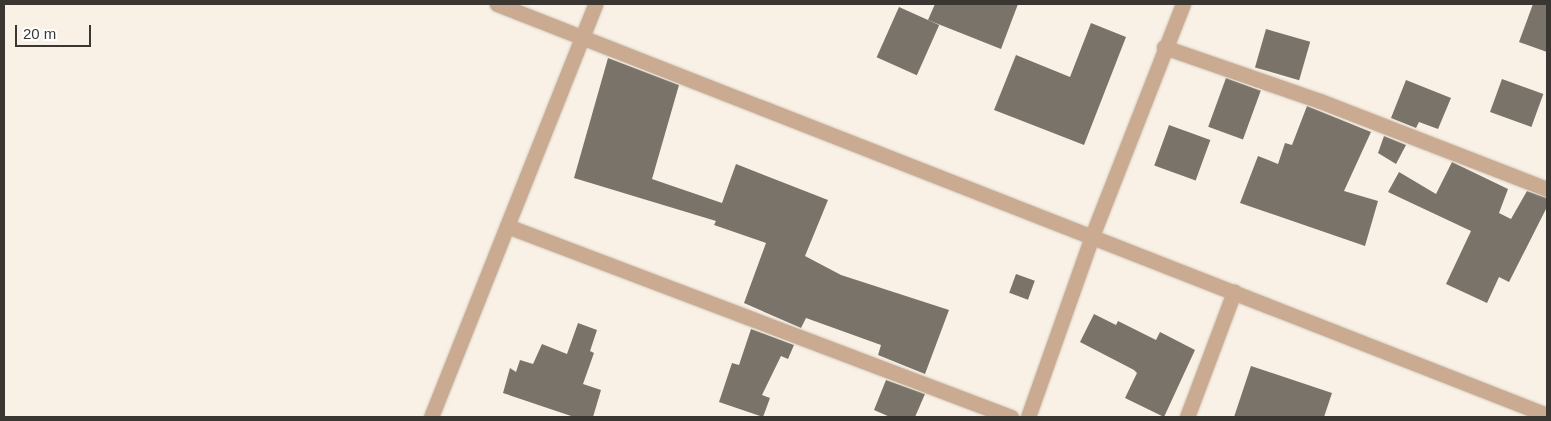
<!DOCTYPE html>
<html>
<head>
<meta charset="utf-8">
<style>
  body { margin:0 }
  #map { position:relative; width:1551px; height:421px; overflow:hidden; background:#f9f1e5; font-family:Helvetica,sans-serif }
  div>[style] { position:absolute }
  .building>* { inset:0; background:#7a7369; transform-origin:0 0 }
  .roads { filter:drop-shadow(0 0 1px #d3ccc1) drop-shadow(0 0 1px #d3ccc1) }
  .minor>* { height:15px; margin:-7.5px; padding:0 7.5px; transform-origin:7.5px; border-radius:7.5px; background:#cbaa92 }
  span { translate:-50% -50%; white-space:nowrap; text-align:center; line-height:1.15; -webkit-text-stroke:5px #fff; paint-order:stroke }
  .frame { position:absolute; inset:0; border:5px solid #3a3733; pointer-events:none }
  .scale { position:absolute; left:15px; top:25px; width:76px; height:22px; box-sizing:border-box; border:2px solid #3a3733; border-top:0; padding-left:6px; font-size:15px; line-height:18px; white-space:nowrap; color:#3a3733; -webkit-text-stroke:4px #fff; paint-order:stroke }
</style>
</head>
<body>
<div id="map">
  <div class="building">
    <i style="clip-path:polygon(935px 4px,1018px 4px,1001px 49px,928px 20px)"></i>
    <i style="clip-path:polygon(1533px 4px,1547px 4px,1547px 52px,1519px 42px)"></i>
    <i style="left:899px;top:7px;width:44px;height:55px;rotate:24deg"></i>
    <i style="clip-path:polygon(1091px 23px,1126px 37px,1084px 145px,994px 110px,1016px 55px,1070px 77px)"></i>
    <i style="left:1266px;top:29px;width:46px;height:40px;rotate:16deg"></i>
    <i style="clip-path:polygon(608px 58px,679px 85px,652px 179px,722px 203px,736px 164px,828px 200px,805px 256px,841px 275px,949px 310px,925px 374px,878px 355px,881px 345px,806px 318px,801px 328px,744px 303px,766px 243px,714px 225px,716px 221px,574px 178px)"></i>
    <i style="left:1226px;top:78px;width:37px;height:52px;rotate:20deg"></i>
    <i style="left:1502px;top:79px;width:44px;height:35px;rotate:20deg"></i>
    <i style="clip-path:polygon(1406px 80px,1451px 98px,1438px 129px,1419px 122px,1416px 128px,1391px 118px)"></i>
    <i style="clip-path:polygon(1307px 106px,1371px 132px,1344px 191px,1378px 201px,1365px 246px,1240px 203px,1258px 156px,1278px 164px,1285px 143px,1292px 145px)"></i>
    <i style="left:1169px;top:125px;width:44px;height:43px;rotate:20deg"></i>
    <i style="clip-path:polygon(1384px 136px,1406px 145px,1396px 164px,1378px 153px)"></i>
    <i style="clip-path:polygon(1452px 162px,1508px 189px,1499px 213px,1511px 219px,1527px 191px,1547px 198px,1547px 207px,1509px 282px,1499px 277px,1487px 303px,1446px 284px,1471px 231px,1388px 192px,1399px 172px,1436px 194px)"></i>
    <i style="left:1016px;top:274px;width:20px;height:20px;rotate:20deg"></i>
    <i style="clip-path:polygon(1094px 314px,1116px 325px,1118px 321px,1156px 340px,1160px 332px,1195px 350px,1164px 417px,1125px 398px,1137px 373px,1134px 370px,1080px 342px)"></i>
    <i style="clip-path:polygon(578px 323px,597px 330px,590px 351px,594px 353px,583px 384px,601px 390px,593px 417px,574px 417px,503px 393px,510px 368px,516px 372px,520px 360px,533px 364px,542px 344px,567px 354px)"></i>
    <i style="clip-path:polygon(751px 329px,794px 345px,788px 359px,781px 356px,762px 395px,770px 398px,763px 417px,719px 402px,732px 363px,739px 365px)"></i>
    <i style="clip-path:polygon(1251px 366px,1332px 393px,1324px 417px,1234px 417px)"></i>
    <i style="clip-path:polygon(886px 380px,925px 394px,915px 417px,890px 417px,874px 410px)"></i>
  </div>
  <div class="roads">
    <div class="minor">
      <i style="left:497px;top:4px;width:1128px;rotate:21.38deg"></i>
      <i style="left:1164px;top:47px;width:165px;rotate:19.1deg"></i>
      <i style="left:1320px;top:101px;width:243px;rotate:21.2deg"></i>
      <i style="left:507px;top:226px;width:539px;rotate:20.76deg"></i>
      <i style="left:431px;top:417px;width:444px;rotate:-68.3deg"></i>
      <i style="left:1028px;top:417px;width:192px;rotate:-70.5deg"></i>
      <i style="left:1092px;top:236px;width:249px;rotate:-68.6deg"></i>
      <i style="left:1187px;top:417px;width:134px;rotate:-69.4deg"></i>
    </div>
  </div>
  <div class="frame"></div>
  <div class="scale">20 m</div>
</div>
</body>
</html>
